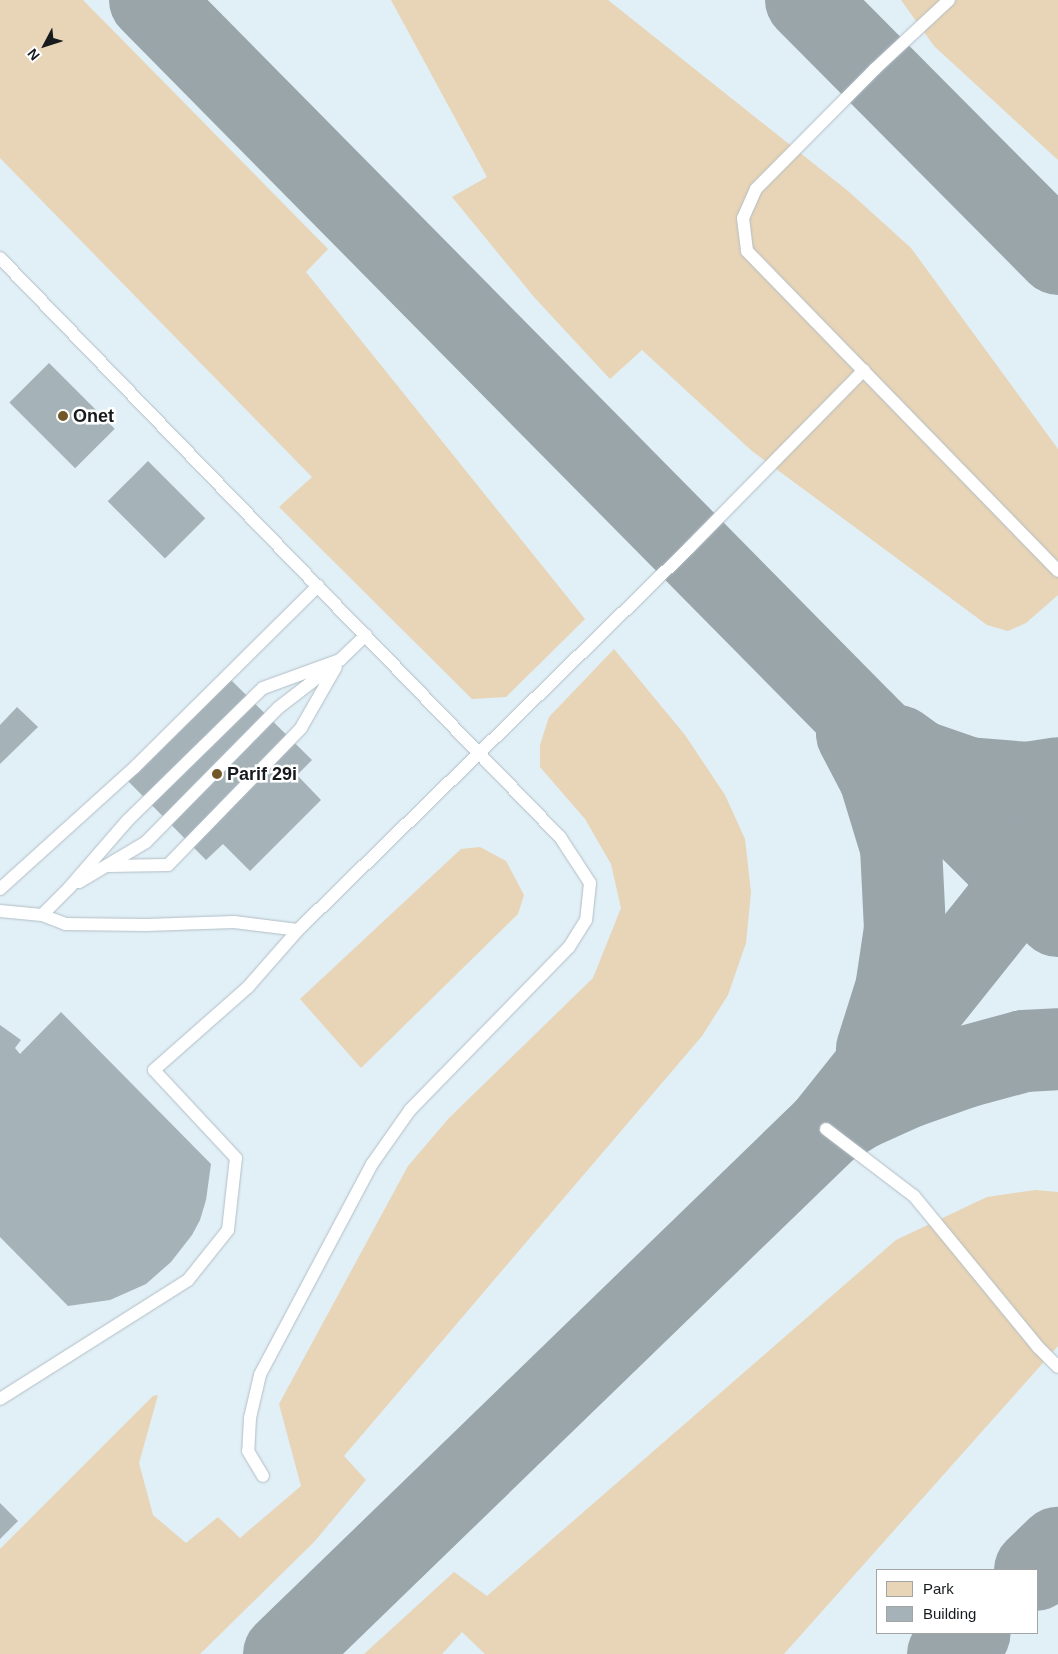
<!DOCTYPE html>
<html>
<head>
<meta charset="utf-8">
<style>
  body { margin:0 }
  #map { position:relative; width:1058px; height:1654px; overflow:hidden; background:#e1eff6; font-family:Helvetica,sans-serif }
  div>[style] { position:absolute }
  .green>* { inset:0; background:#e8d4b6 }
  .taxiway>* { height:82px; margin:-41px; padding:0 41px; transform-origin:41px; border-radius:41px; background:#9aa5aa }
  .building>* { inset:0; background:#a5b2b8; transform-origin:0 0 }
  .roads { filter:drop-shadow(0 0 1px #b1bec5) drop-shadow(0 0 1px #b1bec5) }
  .lane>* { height:12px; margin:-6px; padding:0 6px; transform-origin:6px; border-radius:6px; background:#fff }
  .dots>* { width:14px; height:14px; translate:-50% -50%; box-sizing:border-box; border:2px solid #fff; border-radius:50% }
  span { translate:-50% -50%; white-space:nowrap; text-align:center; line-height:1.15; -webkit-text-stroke:5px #fff; paint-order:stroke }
  .poi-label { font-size:18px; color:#171b1e; font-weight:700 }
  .left { translate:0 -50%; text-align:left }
  .legend { position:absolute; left:876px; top:1569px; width:162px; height:65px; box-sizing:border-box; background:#fff; border:1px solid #a2a4a5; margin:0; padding:6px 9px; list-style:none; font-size:15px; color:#171b1e }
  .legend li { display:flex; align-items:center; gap:10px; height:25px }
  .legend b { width:25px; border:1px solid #a2a4a5 }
  .north { position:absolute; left:20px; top:20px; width:50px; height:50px; -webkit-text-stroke:4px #fff; paint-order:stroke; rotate:230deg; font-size:14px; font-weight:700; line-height:20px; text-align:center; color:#171b1e }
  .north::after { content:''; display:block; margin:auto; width:18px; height:22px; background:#171b1e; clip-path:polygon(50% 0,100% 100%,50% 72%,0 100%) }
</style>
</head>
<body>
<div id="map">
  <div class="green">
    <i style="clip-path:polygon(0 0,83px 0,328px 249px,306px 272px,585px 619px,506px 697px,472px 699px,279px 507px,312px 477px,0 158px)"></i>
    <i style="clip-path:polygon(391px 0,608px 0,848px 191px,911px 248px,1058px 449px,1058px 595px,1026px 623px,1008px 631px,987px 625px,752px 451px,642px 350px,610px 379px,534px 297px,452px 197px,487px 177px)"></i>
    <i style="clip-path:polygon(901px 0,1058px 0,1058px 160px,934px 46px)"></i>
    <i style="clip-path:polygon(614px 649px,685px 735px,725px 795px,745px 839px,751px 892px,746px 943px,728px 995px,702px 1036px,344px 1456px,366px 1480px,314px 1542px,200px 1654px,0 1654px,0 1549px,153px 1396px,158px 1395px,139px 1463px,153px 1515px,186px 1543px,218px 1517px,240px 1538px,301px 1486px,279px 1404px,408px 1166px,449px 1118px,593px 978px,621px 908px,611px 864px,585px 819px,540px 767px,540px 745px,549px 717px)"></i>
    <i style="clip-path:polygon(480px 847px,506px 861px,524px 895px,518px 914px,361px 1068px,300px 999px,461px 849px)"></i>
    <i style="clip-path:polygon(1035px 1190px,1058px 1192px,1058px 1346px,784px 1654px,485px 1654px,462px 1632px,442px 1654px,364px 1654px,454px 1572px,487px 1596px,896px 1240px,987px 1197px)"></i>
  </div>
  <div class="taxiway">
    <i style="left:150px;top:0;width:1015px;rotate:45.36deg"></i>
    <i style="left:863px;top:722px;width:275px;rotate:44.9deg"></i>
    <i style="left:806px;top:0;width:358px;rotate:45.2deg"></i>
    <i style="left:857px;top:734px;width:50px;rotate:62.4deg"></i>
    <i style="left:880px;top:778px;width:72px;rotate:73.1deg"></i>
    <i style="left:901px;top:847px;width:82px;rotate:87.2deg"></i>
    <i style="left:905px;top:929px;width:61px;rotate:98.5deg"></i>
    <i style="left:896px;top:989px;width:63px;rotate:107.6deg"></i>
    <i style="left:898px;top:746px;width:26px;rotate:36deg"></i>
    <i style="left:919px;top:761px;width:52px;rotate:19.1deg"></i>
    <i style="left:968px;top:778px;width:59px;rotate:4.8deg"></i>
    <i style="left:1027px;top:783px;width:31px;rotate:-9deg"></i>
    <i style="left:839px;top:1121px;width:26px;rotate:-31deg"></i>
    <i style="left:861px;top:1108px;width:51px;rotate:-24.1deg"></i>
    <i style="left:908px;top:1087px;width:60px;rotate:-19.3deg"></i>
    <i style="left:965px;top:1067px;width:61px;rotate:-15.2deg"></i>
    <i style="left:1024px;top:1051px;width:34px;rotate:-3deg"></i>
    <i style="left:1035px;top:1570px;width:32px;rotate:-44deg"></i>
    <i style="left:284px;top:1654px;width:755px;rotate:-44.09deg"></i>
    <i style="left:826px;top:1129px;width:317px;rotate:-51.4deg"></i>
    <i style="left:1024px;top:881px;width:52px;rotate:-49.6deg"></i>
    <i style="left:948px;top:1654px;width:30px;rotate:-44deg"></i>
  </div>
  <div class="building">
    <i style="left:49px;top:363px;width:93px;height:56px;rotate:45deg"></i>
    <i style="left:148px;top:461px;width:81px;height:57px;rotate:45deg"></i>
    <i style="clip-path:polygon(230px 679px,312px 760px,297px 775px,321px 800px,250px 871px,223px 844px,206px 860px,128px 781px)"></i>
    <i style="clip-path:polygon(17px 707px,38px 727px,0 764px,0 725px)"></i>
    <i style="clip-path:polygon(61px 1012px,211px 1164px,206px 1200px,200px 1220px,192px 1235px,171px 1262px,146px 1284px,110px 1300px,68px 1306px,0 1237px,0 1025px,21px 1040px,15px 1048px,20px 1054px)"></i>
    <i style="clip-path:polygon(0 1503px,18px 1521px,0 1539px)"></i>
  </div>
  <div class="roads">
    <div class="lane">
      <i style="left:949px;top:0;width:101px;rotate:137deg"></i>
      <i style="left:875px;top:69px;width:169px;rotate:134.8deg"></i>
      <i style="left:756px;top:189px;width:32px;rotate:114deg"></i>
      <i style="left:743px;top:218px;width:33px;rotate:83deg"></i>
      <i style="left:747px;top:251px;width:446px;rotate:45.8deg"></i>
      <i style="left:0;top:258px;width:806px;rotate:45.96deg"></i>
      <i style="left:560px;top:837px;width:55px;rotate:56.9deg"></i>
      <i style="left:590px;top:883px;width:37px;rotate:96deg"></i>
      <i style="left:586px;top:920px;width:32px;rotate:122deg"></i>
      <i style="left:569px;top:947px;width:228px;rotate:134.3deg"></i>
      <i style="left:410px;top:1110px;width:66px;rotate:125.1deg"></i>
      <i style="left:372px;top:1164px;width:239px;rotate:118deg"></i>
      <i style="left:260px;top:1375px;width:44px;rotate:103.1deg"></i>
      <i style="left:250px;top:1418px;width:33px;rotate:93deg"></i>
      <i style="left:248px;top:1451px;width:29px;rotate:59deg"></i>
      <i style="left:107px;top:866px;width:61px;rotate:-0.9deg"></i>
      <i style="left:168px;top:865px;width:191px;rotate:-45.8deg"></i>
      <i style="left:301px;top:728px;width:70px;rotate:-60.2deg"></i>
      <i style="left:79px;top:882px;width:78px;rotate:-30.8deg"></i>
      <i style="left:146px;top:842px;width:188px;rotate:-45.4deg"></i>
      <i style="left:278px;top:708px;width:66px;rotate:-37.6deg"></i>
      <i style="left:0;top:889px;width:181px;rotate:-42.1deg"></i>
      <i style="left:134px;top:768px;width:259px;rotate:-44.7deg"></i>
      <i style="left:0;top:911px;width:42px;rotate:5.4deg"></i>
      <i style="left:42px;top:915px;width:38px;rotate:-45deg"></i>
      <i style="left:69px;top:888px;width:89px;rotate:-49.1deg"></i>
      <i style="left:127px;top:821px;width:190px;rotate:-44.4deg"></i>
      <i style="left:263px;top:688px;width:82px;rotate:-20deg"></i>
      <i style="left:340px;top:660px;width:36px;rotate:-44deg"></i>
      <i style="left:42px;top:915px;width:25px;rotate:21deg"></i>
      <i style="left:65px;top:924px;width:81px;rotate:0.7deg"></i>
      <i style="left:146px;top:925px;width:88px;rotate:-2deg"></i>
      <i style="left:234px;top:922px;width:64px;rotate:7.1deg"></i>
      <i style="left:826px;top:1129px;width:111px;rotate:37.3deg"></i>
      <i style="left:914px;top:1196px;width:195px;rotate:50.6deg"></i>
      <i style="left:1038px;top:1347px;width:28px;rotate:45deg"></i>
      <i style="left:0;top:1399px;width:222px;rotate:-32.3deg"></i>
      <i style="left:188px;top:1280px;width:64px;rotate:-51.3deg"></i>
      <i style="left:228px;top:1230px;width:72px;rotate:-83.7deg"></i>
      <i style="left:236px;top:1158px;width:120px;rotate:-133deg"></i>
      <i style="left:154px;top:1070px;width:125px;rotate:-41.4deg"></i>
      <i style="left:248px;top:987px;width:76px;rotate:-48.7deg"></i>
      <i style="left:298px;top:930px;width:548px;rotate:-44.33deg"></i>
      <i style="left:690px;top:547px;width:248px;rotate:-45.5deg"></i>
    </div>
  </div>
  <div class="dots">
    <i style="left:63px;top:416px;background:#725729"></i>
    <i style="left:217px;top:774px;background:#725729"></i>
  </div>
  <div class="poi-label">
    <span class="left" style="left:73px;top:416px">Onet</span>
    <span class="left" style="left:227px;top:774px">Parif 29i</span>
  </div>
  <ul class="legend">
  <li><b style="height:14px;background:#e8d4b6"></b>Park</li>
  <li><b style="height:14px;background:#a5b2b8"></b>Building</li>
  </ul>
  <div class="north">N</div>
</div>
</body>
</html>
